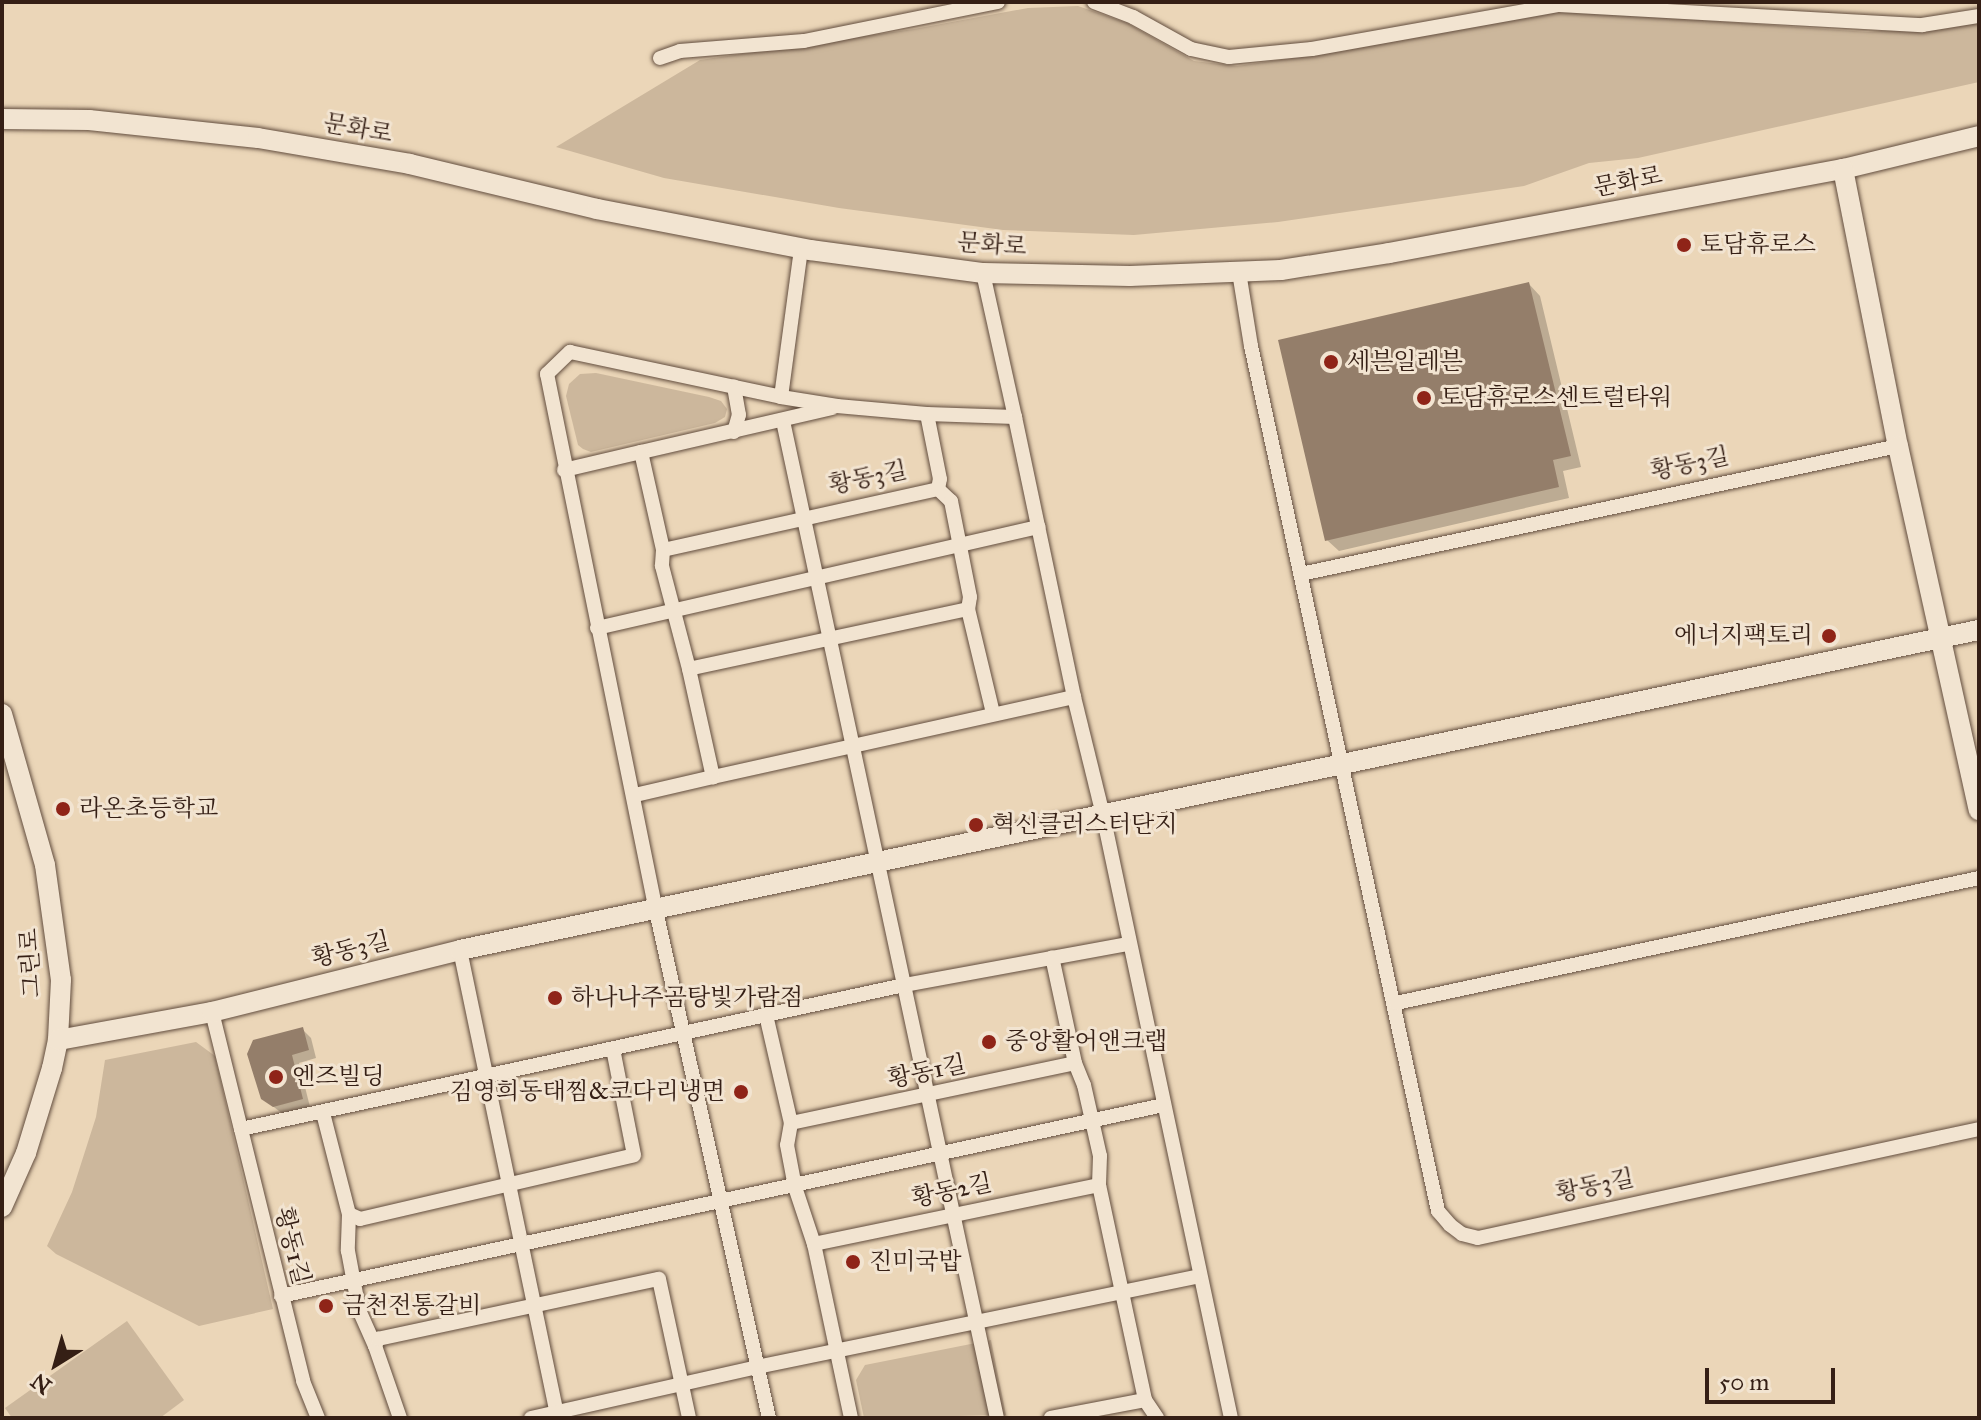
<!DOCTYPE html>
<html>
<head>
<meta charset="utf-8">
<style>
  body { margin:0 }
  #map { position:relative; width:1981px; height:1420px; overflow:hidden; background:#ebd6b8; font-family:"IM FELL Great Primer","Noto Serif KR",serif }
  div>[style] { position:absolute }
  .green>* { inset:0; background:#ccb79c }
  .shadow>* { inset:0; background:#0003 }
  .building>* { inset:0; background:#947e6a }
  .roads { filter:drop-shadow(0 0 2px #624d3e) drop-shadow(0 0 2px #624d3e) }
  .street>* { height:14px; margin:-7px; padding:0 7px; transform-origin:7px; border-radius:7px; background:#f2e4d1 }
  .secondary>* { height:20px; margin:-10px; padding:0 10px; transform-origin:10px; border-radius:10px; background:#f2e4d1 }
  .dots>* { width:22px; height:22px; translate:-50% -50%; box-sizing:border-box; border:4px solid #f2e4d1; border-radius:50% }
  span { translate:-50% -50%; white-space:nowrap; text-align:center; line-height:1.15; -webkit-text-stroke:6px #f2e4d1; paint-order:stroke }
  .street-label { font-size:24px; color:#351f15 }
  .poi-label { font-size:24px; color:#351f15 }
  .left { translate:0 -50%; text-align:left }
  .right { translate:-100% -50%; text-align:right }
  .frame { position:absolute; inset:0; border:4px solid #351f15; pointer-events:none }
  .north { position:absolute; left:16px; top:1324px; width:80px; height:80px; -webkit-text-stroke:6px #f2e4d1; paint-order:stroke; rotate:217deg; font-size:22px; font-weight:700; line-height:32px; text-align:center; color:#351f15 }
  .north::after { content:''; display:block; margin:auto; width:28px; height:36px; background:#351f15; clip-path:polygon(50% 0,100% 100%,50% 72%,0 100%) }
  .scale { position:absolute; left:1705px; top:1368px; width:130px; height:36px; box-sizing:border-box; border:4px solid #351f15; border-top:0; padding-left:10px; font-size:24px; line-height:28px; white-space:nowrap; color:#351f15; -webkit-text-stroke:6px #f2e4d1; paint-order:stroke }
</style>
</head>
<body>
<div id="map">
  <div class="green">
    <i style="clip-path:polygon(1078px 6px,1127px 23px,1194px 61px,1237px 66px,1342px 51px,1557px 10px,1868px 32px,1979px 23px,1979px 82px,1638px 158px,1589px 163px,1524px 186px,1278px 222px,1134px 235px,1003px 230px,839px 208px,664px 178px,556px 147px,700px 60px,914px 29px,1028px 8px)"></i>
    <i style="clip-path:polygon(596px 373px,709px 397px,721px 401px,727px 409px,725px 417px,715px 423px,591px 452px,583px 449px,578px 445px,566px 396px,569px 384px,580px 374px)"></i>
    <i style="clip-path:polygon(196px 1042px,215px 1056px,273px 1309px,199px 1326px,56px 1254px,47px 1246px,72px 1192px,96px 1117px,105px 1060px)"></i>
    <i style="clip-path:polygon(127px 1321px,184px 1400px,160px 1418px,12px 1418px,5px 1408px)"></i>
    <i style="clip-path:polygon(991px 1340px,1006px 1415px,864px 1418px,856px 1380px,865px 1365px)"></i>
  </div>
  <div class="shadow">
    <i style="clip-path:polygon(1529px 284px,1540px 296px,1581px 467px,1563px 471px,1569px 498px,1339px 551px,1327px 540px)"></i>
    <i style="clip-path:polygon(303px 1030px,311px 1038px,316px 1058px,299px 1063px,310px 1107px,283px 1114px,262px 1098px)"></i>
  </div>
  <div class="building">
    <i style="clip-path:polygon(1529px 282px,1571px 456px,1553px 460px,1559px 487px,1325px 541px,1278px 340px)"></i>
    <i style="clip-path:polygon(303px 1027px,309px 1050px,292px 1055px,303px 1099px,273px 1107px,261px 1099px,247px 1054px,253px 1040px)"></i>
  </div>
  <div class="roads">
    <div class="street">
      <i style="left:1094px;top:2px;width:42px;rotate:21deg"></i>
      <i style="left:1133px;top:17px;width:66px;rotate:28.9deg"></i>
      <i style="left:1191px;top:49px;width:39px;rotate:12deg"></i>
      <i style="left:1229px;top:57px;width:83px;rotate:-5.5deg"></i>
      <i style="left:1312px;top:49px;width:251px;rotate:-10.1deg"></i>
      <i style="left:1559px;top:5px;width:364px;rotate:3.2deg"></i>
      <i style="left:1922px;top:25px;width:58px;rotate:-9deg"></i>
      <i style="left:660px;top:58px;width:21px;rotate:-19deg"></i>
      <i style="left:680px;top:51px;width:124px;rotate:-4.6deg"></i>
      <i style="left:804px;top:41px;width:198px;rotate:-11.4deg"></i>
      <i style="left:1239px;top:272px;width:75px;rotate:80.8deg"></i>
      <i style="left:1251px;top:346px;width:885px;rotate:77.8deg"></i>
      <i style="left:1438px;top:1211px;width:18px;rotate:49deg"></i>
      <i style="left:1450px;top:1225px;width:15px;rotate:37deg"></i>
      <i style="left:1462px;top:1234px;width:16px;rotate:14deg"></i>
      <i style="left:1478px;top:1238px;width:513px;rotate:-12.27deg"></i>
      <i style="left:983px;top:273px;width:148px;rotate:77.5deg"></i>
      <i style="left:781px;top:397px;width:149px;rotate:-82.3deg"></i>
      <i style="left:832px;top:408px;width:196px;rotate:167deg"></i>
      <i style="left:641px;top:452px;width:100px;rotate:77.3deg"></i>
      <i style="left:663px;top:550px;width:282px;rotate:-12.5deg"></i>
      <i style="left:938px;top:489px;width:10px;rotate:-79deg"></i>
      <i style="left:940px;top:479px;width:66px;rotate:-101.3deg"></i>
      <i style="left:927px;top:414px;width:88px;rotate:2deg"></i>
      <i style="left:1015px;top:417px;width:286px;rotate:78.1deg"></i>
      <i style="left:783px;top:421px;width:1020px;rotate:77.89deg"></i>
      <i style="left:734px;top:432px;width:18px;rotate:-74deg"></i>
      <i style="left:739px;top:415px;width:29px;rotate:-100deg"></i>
      <i style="left:564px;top:470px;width:79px;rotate:-13.2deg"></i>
      <i style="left:938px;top:489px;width:18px;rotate:43deg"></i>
      <i style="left:951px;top:501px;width:98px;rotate:78.8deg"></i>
      <i style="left:970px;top:597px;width:12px;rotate:99deg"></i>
      <i style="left:968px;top:609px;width:107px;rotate:76.5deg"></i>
      <i style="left:663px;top:550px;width:16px;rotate:94deg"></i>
      <i style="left:662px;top:566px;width:106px;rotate:75.3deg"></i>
      <i style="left:1301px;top:574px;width:611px;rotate:-12.1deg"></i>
      <i style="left:968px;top:609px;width:285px;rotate:167.9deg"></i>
      <i style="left:689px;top:669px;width:111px;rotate:77.5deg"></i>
      <i style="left:713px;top:777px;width:370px;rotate:-12.5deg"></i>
      <i style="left:1074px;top:697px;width:122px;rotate:76.2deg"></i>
      <i style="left:1103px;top:815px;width:616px;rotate:78.02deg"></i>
      <i style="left:597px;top:628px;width:453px;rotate:-12.9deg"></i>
      <i style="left:635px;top:795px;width:80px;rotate:-13deg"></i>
      <i style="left:460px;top:950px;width:478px;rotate:78.2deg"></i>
      <i style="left:1396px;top:1003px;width:596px;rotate:-12.1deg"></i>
      <i style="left:212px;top:1012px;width:380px;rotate:76.1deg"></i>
      <i style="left:303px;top:1381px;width:40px;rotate:68deg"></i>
      <i style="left:766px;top:1015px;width:111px;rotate:77deg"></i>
      <i style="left:791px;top:1123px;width:290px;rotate:-11.9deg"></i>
      <i style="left:1075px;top:1063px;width:108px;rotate:-102.2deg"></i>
      <i style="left:1075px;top:1063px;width:24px;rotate:68deg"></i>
      <i style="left:1084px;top:1085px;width:73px;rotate:77.3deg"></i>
      <i style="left:1100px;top:1156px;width:29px;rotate:92deg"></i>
      <i style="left:323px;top:1113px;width:104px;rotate:75.6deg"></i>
      <i style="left:349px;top:1214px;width:12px;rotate:24deg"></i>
      <i style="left:360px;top:1219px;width:281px;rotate:-13.1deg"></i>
      <i style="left:634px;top:1155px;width:108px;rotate:-101.2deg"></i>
      <i style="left:791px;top:1123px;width:22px;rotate:100deg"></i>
      <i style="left:787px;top:1145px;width:43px;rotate:79.2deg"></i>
      <i style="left:795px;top:1187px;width:60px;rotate:71.6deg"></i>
      <i style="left:241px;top:1129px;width:678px;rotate:-12.25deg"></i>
      <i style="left:904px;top:985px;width:228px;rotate:-10.4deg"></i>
      <i style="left:349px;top:1214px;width:37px;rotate:92deg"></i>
      <i style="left:348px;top:1251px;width:60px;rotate:79.4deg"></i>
      <i style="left:359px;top:1310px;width:39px;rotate:66deg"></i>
      <i style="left:281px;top:1296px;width:903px;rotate:-12.21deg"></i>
      <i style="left:1145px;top:1400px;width:22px;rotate:56deg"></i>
      <i style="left:400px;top:1418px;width:76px;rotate:-109.1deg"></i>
      <i style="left:375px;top:1346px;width:8px;rotate:-67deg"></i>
      <i style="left:378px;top:1339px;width:287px;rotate:-12.1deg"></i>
      <i style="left:659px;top:1279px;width:142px;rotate:77.8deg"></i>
      <i style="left:531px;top:1418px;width:232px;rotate:-12.7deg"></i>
      <i style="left:757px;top:1367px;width:451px;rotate:-11.6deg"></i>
      <i style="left:769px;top:1418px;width:519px;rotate:-102.56deg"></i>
      <i style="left:656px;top:911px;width:548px;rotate:-101.47deg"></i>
      <i style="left:547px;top:374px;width:32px;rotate:-44deg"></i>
      <i style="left:570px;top:352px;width:216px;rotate:12deg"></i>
      <i style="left:781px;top:397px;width:57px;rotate:9.1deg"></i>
      <i style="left:837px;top:406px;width:90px;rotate:5.1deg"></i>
      <i style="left:851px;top:1418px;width:178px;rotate:-102deg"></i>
      <i style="left:814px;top:1244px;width:291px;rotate:-11.7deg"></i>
      <i style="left:1099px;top:1185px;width:220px;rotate:77.9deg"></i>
      <i style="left:1145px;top:1400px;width:96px;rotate:169.2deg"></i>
    </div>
    <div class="secondary">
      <i style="left:2px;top:119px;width:87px;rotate:0.7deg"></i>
      <i style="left:89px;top:120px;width:170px;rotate:6.1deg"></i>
      <i style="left:258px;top:138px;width:154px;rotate:9.7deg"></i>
      <i style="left:410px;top:164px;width:192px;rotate:13.5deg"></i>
      <i style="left:597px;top:209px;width:217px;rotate:10.9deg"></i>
      <i style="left:810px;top:250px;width:175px;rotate:7.6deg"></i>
      <i style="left:983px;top:273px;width:147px;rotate:1.2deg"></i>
      <i style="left:1130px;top:276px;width:151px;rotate:-2.3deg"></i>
      <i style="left:1281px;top:270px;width:109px;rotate:-8.9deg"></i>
      <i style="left:1389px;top:253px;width:462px;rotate:-10.5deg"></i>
      <i style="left:1843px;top:169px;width:140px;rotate:-13.6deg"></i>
      <i style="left:1843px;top:169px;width:282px;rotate:78.8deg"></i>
      <i style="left:1898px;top:446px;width:373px;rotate:77.5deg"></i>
      <i style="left:2px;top:714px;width:157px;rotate:74.1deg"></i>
      <i style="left:45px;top:865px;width:116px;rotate:82.1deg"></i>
      <i style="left:61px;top:980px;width:60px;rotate:92.9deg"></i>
      <i style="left:58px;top:1040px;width:29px;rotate:102deg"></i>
      <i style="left:52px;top:1068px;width:89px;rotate:107deg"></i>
      <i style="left:26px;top:1153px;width:59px;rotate:114deg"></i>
      <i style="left:58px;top:1040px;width:157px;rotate:-10.3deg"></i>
      <i style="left:212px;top:1012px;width:256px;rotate:-14deg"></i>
      <i style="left:460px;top:950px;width:1552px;rotate:-11.9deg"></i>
    </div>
  </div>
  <div class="dots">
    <i style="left:1684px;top:245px;background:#8f2418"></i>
    <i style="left:1331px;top:362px;background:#8f2418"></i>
    <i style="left:1424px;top:398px;background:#8f2418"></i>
    <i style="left:1829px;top:636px;background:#8f2418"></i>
    <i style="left:63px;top:809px;background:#8f2418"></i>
    <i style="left:976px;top:825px;background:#8f2418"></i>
    <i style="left:555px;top:998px;background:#8f2418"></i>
    <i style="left:989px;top:1042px;background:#8f2418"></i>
    <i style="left:276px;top:1077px;background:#8f2418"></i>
    <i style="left:741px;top:1092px;background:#8f2418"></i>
    <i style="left:853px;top:1262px;background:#8f2418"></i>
    <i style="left:326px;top:1306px;background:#8f2418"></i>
  </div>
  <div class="street-label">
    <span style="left:358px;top:129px;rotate:10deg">문화로</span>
    <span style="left:1628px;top:182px;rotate:-11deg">문화로</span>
    <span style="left:992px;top:245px;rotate:4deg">문화로</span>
    <span style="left:1690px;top:464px;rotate:-12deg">황동3길</span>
    <span style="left:868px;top:478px;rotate:-12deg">황동3길</span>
    <span style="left:351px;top:950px;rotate:-14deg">황동3길</span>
    <span style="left:31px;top:963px;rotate:-93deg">그린로</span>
    <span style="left:927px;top:1072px;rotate:-12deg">황동1길</span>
    <span style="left:1595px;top:1186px;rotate:-12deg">황동3길</span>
    <span style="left:952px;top:1191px;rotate:-12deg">황동2길</span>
    <span style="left:292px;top:1246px;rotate:76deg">황동1길</span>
  </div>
  <div class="poi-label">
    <span class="left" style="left:1700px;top:245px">토담휴로스</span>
    <span class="left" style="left:1347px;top:362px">세븐일레븐</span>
    <span class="left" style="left:1440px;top:398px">토담휴로스센트럴타워</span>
    <span class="right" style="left:1813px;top:636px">에너지팩토리</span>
    <span class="left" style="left:79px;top:809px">라온초등학교</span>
    <span class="left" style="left:992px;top:825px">혁신클러스터단지</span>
    <span class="left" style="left:571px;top:998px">하나나주곰탕빛가람점</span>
    <span class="left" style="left:1005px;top:1042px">중앙활어앤크랩</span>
    <span class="left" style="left:292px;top:1077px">엔즈빌딩</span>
    <span class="right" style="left:725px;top:1092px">김영희동태찜&amp;코다리냉면</span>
    <span class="left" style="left:869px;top:1262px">진미국밥</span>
    <span class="left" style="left:342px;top:1306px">금천전통갈비</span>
  </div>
  <div class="frame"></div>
  <div class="north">N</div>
  <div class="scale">50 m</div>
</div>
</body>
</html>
